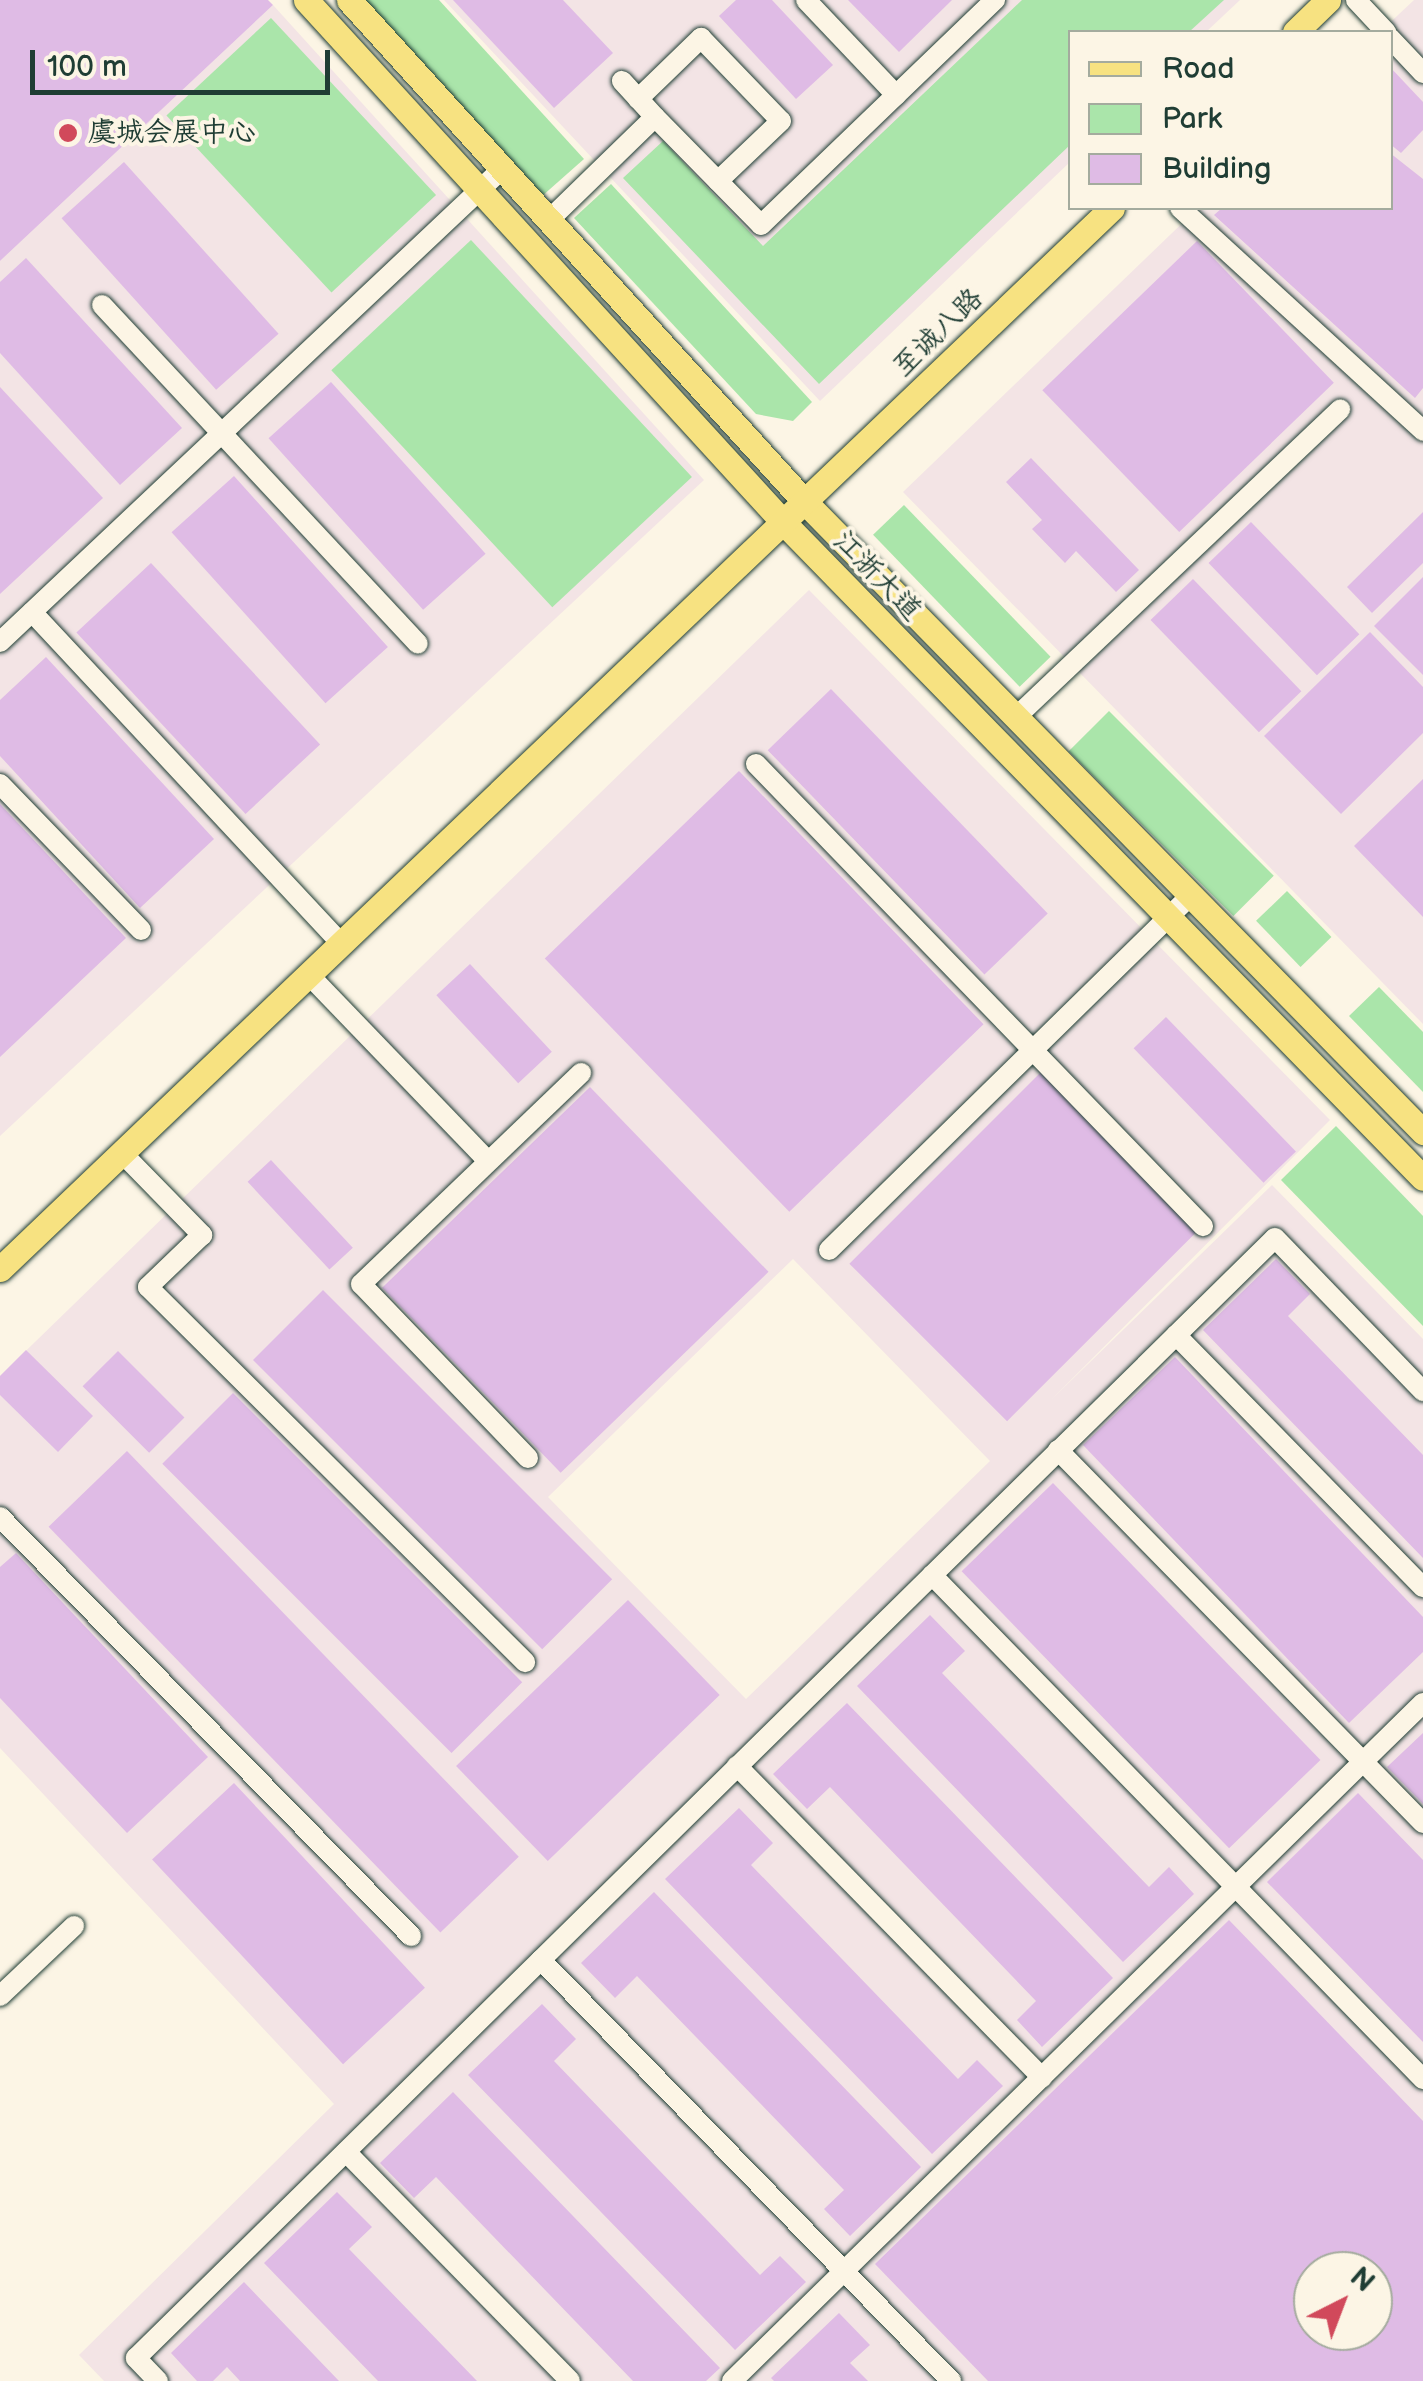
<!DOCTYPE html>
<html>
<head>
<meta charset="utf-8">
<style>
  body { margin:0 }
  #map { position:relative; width:1423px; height:2381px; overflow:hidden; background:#fcf5e5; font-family:"Balsamiq Sans","LXGW WenKai TC",sans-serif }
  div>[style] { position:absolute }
  .built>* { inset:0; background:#f3e4e5 }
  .green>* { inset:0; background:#aae5aa; transform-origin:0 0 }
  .building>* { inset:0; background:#dfbbe5; transform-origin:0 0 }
  .roads { filter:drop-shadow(0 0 2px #1f3d34) drop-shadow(0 0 2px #1f3d34) }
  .minor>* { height:20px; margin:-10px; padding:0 10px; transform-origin:10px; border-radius:10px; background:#fcf5e5 }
  .major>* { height:25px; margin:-12.5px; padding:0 12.5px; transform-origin:12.5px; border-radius:12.5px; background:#f7e281 }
  .dots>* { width:28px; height:28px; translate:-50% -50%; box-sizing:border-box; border:5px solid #fcf5e5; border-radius:50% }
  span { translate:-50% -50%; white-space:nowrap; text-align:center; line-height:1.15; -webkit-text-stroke:8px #fcf5e5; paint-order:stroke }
  .poi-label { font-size:28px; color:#1f3d34 }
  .left { translate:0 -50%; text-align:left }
  .street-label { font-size:28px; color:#1f3d34 }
  .legend { position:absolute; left:1068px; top:30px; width:325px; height:180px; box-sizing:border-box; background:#fcf5e5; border:2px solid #a4ab9e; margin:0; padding:12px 18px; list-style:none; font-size:30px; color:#1f3d34 }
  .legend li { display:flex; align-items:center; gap:20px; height:50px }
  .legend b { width:50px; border:2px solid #a4ab9e }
  .north { position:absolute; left:1293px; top:2251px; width:100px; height:100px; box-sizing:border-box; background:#fcf5e5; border:2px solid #a4ab9e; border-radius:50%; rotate:42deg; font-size:28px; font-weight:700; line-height:40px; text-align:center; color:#1f3d34 }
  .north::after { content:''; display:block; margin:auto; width:35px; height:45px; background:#d1495b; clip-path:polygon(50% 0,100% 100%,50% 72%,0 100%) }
  .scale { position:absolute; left:30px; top:50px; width:300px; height:45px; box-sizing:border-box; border:5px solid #1f3d34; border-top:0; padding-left:12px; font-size:30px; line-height:35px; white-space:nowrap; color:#1f3d34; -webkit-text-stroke:8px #fcf5e5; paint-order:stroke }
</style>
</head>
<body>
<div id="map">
  <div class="built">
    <i style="clip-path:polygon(444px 0,1240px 0,1206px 32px,1070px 32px,1070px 162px,820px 401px)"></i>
    <i style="clip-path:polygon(1414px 0,1423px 0,1423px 1024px,903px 492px,1198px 208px,1390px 208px,1390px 32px,1380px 32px)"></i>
    <i style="clip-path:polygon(273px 5px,704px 480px,0 1136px,0 261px)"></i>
    <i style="clip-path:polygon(evenodd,809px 590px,1330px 1120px,1051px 1400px,1272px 1185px,1423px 1339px,1423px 2381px,104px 2381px,79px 2355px,334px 2104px,0 1748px,0 1376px,809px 590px,793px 1259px,990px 1461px,746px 1699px,548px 1497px,793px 1259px,809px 590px,1313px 2271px,1373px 2271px,1373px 2331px,1313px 2331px,1313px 2271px)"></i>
  </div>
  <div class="green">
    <i style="clip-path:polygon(361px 0,439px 0,584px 159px,541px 197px)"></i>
    <i style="clip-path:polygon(1022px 0,1224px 0,1189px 32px,1070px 32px,1070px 145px,819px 384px,623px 178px,663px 141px,763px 246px)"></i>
    <i style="left:271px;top:18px;width:242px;height:143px;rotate:47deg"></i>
    <i style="clip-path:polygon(611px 184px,812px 402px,793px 421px,756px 414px,574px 218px)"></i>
    <i style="left:471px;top:240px;width:324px;height:191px;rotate:47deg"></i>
    <i style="left:904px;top:505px;width:211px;height:43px;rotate:46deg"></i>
    <i style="left:1109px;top:711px;width:233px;height:57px;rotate:45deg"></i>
    <i style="left:1287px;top:891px;width:64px;height:43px;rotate:46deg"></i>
    <i style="clip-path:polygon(1379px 987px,1423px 1032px,1423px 1092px,1349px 1016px)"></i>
    <i style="clip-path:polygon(1336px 1126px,1423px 1216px,1423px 1326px,1281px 1180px)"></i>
  </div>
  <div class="building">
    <i style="clip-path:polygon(0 0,268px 0,273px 5px,0 261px)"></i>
    <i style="clip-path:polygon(453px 0,563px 0,613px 53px,554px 108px)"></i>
    <i style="clip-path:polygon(736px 0,772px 0,833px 65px,796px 99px,719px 16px)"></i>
    <i style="clip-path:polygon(848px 0,952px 0,899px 52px)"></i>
    <i style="clip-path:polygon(1390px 67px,1423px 102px,1423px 130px,1401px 153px,1390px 144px)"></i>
    <i style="clip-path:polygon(1390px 153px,1423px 179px,1423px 388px,1415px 398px,1214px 215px,1222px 208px,1390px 208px)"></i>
    <i style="left:124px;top:162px;width:231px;height:84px;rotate:48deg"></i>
    <i style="left:1197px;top:241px;width:197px;height:215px;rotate:46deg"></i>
    <i style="clip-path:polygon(26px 258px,182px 428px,120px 485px,0 353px,0 282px)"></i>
    <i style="left:331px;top:382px;width:231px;height:84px;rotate:48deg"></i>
    <i style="clip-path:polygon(0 387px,103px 498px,0 594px)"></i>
    <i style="clip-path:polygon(1031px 458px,1139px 570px,1116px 592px,1076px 551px,1065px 563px,1032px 529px,1042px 520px,1006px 482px)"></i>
    <i style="left:234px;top:476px;width:230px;height:84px;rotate:48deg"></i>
    <i style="clip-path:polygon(1423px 512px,1423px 563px,1372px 613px,1347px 587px)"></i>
    <i style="left:1251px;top:522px;width:156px;height:59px;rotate:46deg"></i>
    <i style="left:151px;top:563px;width:248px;height:102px;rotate:47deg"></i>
    <i style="clip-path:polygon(1423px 577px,1423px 675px,1374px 626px)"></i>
    <i style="left:1193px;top:579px;width:156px;height:59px;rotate:46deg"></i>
    <i style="clip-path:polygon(1370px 632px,1423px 687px,1423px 733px,1341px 814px,1264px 736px)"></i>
    <i style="clip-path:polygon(46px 657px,214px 839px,140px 908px,0 756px,0 700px)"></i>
    <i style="left:831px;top:689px;width:312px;height:88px;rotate:46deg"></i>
    <i style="left:739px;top:771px;width:352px;height:270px;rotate:46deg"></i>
    <i style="clip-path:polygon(1423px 779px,1423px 917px,1354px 846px)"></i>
    <i style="clip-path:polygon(0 804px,126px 938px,0 1057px)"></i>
    <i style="left:470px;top:964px;width:120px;height:46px;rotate:47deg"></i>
    <i style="left:1166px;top:1017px;width:187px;height:45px;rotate:46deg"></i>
    <i style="left:1041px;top:1072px;width:223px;height:271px;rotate:45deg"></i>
    <i style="left:590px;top:1087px;width:257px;height:289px;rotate:46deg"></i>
    <i style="left:271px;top:1160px;width:120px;height:32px;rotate:47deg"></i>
    <i style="clip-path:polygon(1276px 1259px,1310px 1294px,1288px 1316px,1423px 1455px,1423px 1558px,1203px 1330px)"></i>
    <i style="left:323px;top:1290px;width:409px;height:99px;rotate:45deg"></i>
    <i style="clip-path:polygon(26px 1350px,93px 1416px,58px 1452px,0 1395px,0 1376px)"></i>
    <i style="left:118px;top:1351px;width:94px;height:50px;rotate:45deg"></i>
    <i style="clip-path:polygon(1175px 1357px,1423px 1617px,1423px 1652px,1349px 1723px,1083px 1445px)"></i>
    <i style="left:233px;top:1393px;width:409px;height:100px;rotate:45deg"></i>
    <i style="left:127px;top:1451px;width:564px;height:109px;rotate:46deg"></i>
    <i style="left:1053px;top:1483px;width:385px;height:127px;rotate:46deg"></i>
    <i style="clip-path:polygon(16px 1553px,208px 1757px,127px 1833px,0 1698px,0 1567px)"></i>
    <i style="left:628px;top:1600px;width:132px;height:239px;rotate:46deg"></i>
    <i style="clip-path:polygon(930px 1615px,965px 1651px,942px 1673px,1149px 1887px,1169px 1867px,1194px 1894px,1123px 1962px,857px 1686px)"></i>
    <i style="clip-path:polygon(847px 1703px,1113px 1978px,1042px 2047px,1017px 2020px,1036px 2001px,830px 1787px,807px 1809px,773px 1774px)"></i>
    <i style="clip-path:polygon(1423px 1733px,1423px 1804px,1387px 1767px)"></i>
    <i style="left:234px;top:1783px;width:280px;height:112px;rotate:47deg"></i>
    <i style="clip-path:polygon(1358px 1793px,1423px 1860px,1423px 2042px,1267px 1882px)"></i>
    <i style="clip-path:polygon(739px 1808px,773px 1843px,751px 1865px,958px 2079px,977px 2060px,1003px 2086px,932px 2154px,665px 1879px)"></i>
    <i style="clip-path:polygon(654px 1892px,921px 2167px,850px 2236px,824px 2209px,844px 2190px,637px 1976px,615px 1998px,581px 1963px)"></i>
    <i style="clip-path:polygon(evenodd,1229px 1920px,1423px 2121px,1423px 2381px,988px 2381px,875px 2264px,1229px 1920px,1313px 2271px,1373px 2271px,1373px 2331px,1313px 2331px,1313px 2271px)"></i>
    <i style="clip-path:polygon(542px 2004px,576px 2039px,554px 2061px,760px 2275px,780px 2256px,806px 2282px,735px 2350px,468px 2075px)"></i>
    <i style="clip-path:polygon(453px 2092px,720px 2368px,706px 2381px,633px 2381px,436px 2177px,414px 2198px,380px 2163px)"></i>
    <i style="clip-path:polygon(337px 2192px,372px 2227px,349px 2249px,477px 2381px,378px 2381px,264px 2263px)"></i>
    <i style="clip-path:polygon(244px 2282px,339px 2381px,240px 2381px,227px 2367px,213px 2381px,197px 2381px,171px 2353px)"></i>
    <i style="clip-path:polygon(839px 2313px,870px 2345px,850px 2363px,868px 2381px,774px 2381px,771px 2378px)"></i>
  </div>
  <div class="roads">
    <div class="minor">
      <i style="left:806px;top:0;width:131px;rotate:46.5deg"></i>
      <i style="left:1356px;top:0;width:44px;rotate:46.8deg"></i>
      <i style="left:1390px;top:38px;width:48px;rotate:46.7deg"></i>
      <i style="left:638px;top:99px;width:88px;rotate:-44.1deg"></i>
      <i style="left:701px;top:38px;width:115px;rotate:46.1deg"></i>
      <i style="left:781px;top:121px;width:87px;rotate:136.4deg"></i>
      <i style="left:655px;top:117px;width:151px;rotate:45.5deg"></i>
      <i style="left:761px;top:225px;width:325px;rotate:-43.9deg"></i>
      <i style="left:1180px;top:208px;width:330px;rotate:42.5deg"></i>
      <i style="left:550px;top:219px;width:146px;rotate:-44.2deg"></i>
      <i style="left:655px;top:117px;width:49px;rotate:-132.5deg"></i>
      <i style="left:102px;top:305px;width:463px;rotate:47deg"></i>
      <i style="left:32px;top:612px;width:453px;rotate:47deg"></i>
      <i style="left:0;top:642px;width:691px;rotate:-43.3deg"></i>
      <i style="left:1016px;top:717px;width:447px;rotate:-43.5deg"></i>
      <i style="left:756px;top:764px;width:643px;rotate:45.95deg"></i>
      <i style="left:0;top:784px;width:203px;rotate:46deg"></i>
      <i style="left:309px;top:975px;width:258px;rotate:46.1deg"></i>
      <i style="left:122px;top:1153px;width:115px;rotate:45.7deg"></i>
      <i style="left:202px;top:1235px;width:75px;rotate:136.1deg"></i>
      <i style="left:148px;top:1287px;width:532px;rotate:44.85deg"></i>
      <i style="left:829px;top:1250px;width:507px;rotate:-44.44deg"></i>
      <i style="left:1176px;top:1335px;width:353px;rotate:45.6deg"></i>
      <i style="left:1058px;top:1450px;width:522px;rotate:45.62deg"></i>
      <i style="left:528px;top:1458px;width:241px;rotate:-133.8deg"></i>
      <i style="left:361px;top:1284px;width:305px;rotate:-43.8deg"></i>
      <i style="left:0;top:1517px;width:587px;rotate:45.55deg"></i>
      <i style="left:932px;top:1575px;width:704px;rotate:45.75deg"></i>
      <i style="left:737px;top:1766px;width:436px;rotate:45.6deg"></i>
      <i style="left:541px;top:1960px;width:588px;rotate:45.76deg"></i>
      <i style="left:0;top:1996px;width:102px;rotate:-43.4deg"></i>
      <i style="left:346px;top:2152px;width:320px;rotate:45.6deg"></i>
      <i style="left:158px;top:2381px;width:32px;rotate:-134deg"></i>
      <i style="left:136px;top:2358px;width:1597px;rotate:-44.52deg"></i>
      <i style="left:1275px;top:1238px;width:213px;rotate:46deg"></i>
      <i style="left:732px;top:2381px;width:968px;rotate:-44.46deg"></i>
    </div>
    <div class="major">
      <i style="left:306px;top:0;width:707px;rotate:47.58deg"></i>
      <i style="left:783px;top:522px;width:916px;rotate:45.71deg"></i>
      <i style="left:349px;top:0;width:678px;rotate:47.75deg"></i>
      <i style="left:805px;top:502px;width:883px;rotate:45.55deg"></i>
      <i style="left:1295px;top:32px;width:46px;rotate:-44.1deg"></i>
      <i style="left:0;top:1269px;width:1537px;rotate:-43.66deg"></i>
    </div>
  </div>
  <div class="dots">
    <i style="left:68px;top:133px;background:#d1495b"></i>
  </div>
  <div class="poi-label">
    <span class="left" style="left:88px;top:133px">虞城会展中心</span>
  </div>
  <div class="street-label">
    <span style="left:938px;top:333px;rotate:-44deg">至诚八路</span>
    <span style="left:877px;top:576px;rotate:46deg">江浙大道</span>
  </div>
  <ul class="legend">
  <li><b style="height:12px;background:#f7e281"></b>Road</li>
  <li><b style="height:28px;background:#aae5aa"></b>Park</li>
  <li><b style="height:28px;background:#dfbbe5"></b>Building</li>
  </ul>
  <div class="north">N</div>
  <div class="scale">100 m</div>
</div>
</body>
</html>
